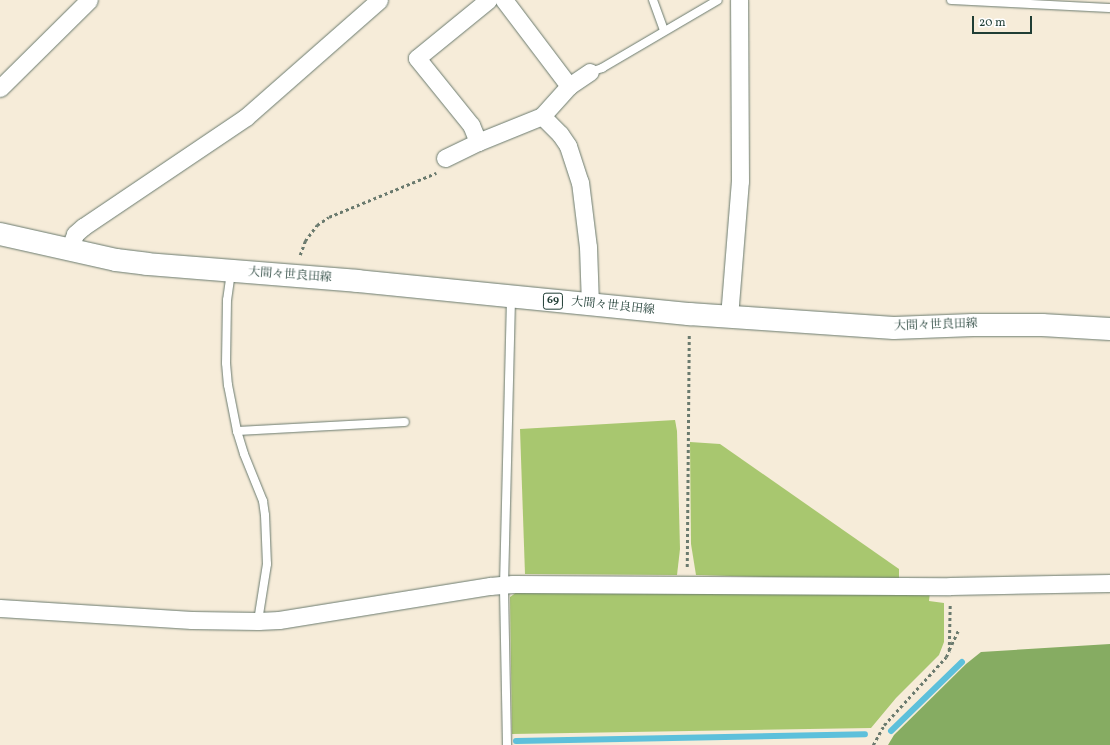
<!DOCTYPE html>
<html>
<head>
<meta charset="utf-8">
<style>
  body { margin:0 }
  #map { position:relative; width:1110px; height:745px; overflow:hidden; background:#f6ecd9; font-family:Vollkorn,"Noto Serif JP",serif }
  div>[style] { position:absolute }
  .green>* { inset:0; background:#a8c76f }
  .forest>* { inset:0; background:#86ac62 }
  .stream>* { height:6px; margin:-3px; padding:0 3px; transform-origin:3px; border-radius:3px; background:#5dc0db }
  .path>* { height:2.5px; margin-top:-1.25px; transform-origin:0; background:repeating-linear-gradient(90deg,#6a7a6e 0 3px,transparent 0 6px) }
  .roads { filter:drop-shadow(0 0 1px #6a7a6e) drop-shadow(0 0 1px #6a7a6e) }
  .service>* { height:8px; margin:-4px; padding:0 4px; transform-origin:4px; border-radius:4px; background:#fff }
  .minor>* { height:17px; margin:-8.5px; padding:0 8.5px; transform-origin:8.5px; border-radius:8.5px; background:#fff }
  .primary>* { height:22px; margin:-11px; padding:0 11px; transform-origin:11px; border-radius:11px; background:#fff }
  span { translate:-50% -50%; white-space:nowrap; text-align:center; line-height:1.15; -webkit-text-stroke:3px #fff; paint-order:stroke }
  .shield-label span { padding:1px 3px; background:#fff; border:1px solid; border-radius:3px; -webkit-text-stroke-width:0 }
  .shield-label { font-size:11px; color:#1f3d34; font-weight:700 }
  .street-label { font-size:12px; color:#1f3d34 }
  .scale { position:absolute; left:972px; top:16px; width:60px; height:18px; box-sizing:border-box; border:2px solid #1f3d34; border-top:0; padding-left:5px; font-size:12px; line-height:14px; white-space:nowrap; color:#1f3d34; -webkit-text-stroke:3px #fff; paint-order:stroke }
</style>
</head>
<body>
<div id="map">
  <div class="green">
    <i style="clip-path:polygon(675px 420px,677px 431px,680px 549px,677px 575px,525px 574px,520px 429px)"></i>
    <i style="clip-path:polygon(690px 442px,720px 444px,899px 569px,899px 581px,696px 575px,691px 544px)"></i>
    <i style="clip-path:polygon(517px 592px,930px 592px,929px 601px,944px 603px,944px 642px,939px 655px,896px 698px,871px 728px,512px 734px,510px 597px)"></i>
  </div>
  <div class="forest">
    <i style="clip-path:polygon(1110px 644px,1110px 745px,888px 745px,894px 735px,966px 664px,981px 652px)"></i>
  </div>
  <div class="stream">
    <i style="left:891px;top:731px;width:99px;rotate:-44.2deg"></i>
    <i style="left:516px;top:741px;width:349px;rotate:-1.1deg"></i>
  </div>
  <div class="path">
    <i style="left:300px;top:255px;width:15px;rotate:-70deg"></i>
    <i style="left:305px;top:241px;width:20px;rotate:-53deg"></i>
    <i style="left:317px;top:225px;width:14px;rotate:-34deg"></i>
    <i style="left:329px;top:217px;width:116px;rotate:-22.4deg"></i>
    <i style="left:687px;top:567px;width:233px;rotate:-89.5deg"></i>
    <i style="left:949px;top:650px;width:23px;rotate:-65deg"></i>
    <i style="left:873px;top:745px;width:23px;rotate:-61deg"></i>
    <i style="left:884px;top:725px;width:92px;rotate:-47.6deg"></i>
    <i style="left:946px;top:657px;width:7px;rotate:-63deg"></i>
    <i style="left:949px;top:651px;width:48px;rotate:-88.8deg"></i>
  </div>
  <div class="roads">
    <div class="service">
      <i style="left:653px;top:0;width:32px;rotate:70deg"></i>
      <i style="left:951px;top:0;width:159px;rotate:2.9deg"></i>
      <i style="left:590px;top:72px;width:13px;rotate:-18deg"></i>
      <i style="left:602px;top:68px;width:134px;rotate:-30.4deg"></i>
      <i style="left:231px;top:272px;width:28px;rotate:98deg"></i>
      <i style="left:227px;top:300px;width:63px;rotate:90.9deg"></i>
      <i style="left:226px;top:363px;width:22px;rotate:85deg"></i>
      <i style="left:228px;top:385px;width:47px;rotate:78.9deg"></i>
      <i style="left:237px;top:431px;width:24px;rotate:73deg"></i>
      <i style="left:244px;top:454px;width:51px;rotate:68deg"></i>
      <i style="left:263px;top:501px;width:14px;rotate:82deg"></i>
      <i style="left:265px;top:515px;width:49px;rotate:87.7deg"></i>
      <i style="left:267px;top:564px;width:58px;rotate:99deg"></i>
      <i style="left:237px;top:431px;width:168px;rotate:-3.1deg"></i>
      <i style="left:507px;top:745px;width:160px;rotate:-91.1deg"></i>
      <i style="left:504px;top:585px;width:289px;rotate:-88.6deg"></i>
    </div>
    <div class="minor">
      <i style="left:504px;top:0;width:108px;rotate:52.9deg"></i>
      <i style="left:0;top:88px;width:125px;rotate:-44.7deg"></i>
      <i style="left:542px;top:116px;width:25px;rotate:45deg"></i>
      <i style="left:560px;top:134px;width:14px;rotate:56deg"></i>
      <i style="left:568px;top:146px;width:38px;rotate:72deg"></i>
      <i style="left:580px;top:182px;width:65px;rotate:83deg"></i>
      <i style="left:588px;top:247px;width:58px;rotate:88deg"></i>
      <i style="left:478px;top:142px;width:18px;rotate:-112deg"></i>
      <i style="left:471px;top:125px;width:86px;rotate:-128.9deg"></i>
      <i style="left:417px;top:58px;width:92px;rotate:-39.2deg"></i>
      <i style="left:445px;top:158px;width:37px;rotate:-26deg"></i>
      <i style="left:478px;top:142px;width:69px;rotate:-22.1deg"></i>
      <i style="left:542px;top:116px;width:40px;rotate:-48deg"></i>
      <i style="left:569px;top:86px;width:25px;rotate:-34deg"></i>
      <i style="left:69px;top:250px;width:17px;rotate:-69deg"></i>
      <i style="left:75px;top:234px;width:11px;rotate:-41deg"></i>
      <i style="left:83px;top:227px;width:197px;rotate:-34deg"></i>
      <i style="left:246px;top:117px;width:177px;rotate:-41.3deg"></i>
      <i style="left:729px;top:317px;width:136px;rotate:-85.4deg"></i>
      <i style="left:740px;top:181px;width:181px;rotate:-90.3deg"></i>
      <i style="left:0;top:608px;width:192px;rotate:3.6deg"></i>
      <i style="left:192px;top:620px;width:66px;rotate:0.9deg"></i>
      <i style="left:258px;top:621px;width:21px;rotate:-3deg"></i>
      <i style="left:279px;top:620px;width:214px;rotate:-9.2deg"></i>
      <i style="left:490px;top:586px;width:23px;rotate:-5deg"></i>
      <i style="left:513px;top:584px;width:437px;rotate:0.3deg"></i>
      <i style="left:950px;top:586px;width:160px;rotate:-1.1deg"></i>
    </div>
    <div class="primary">
      <i style="left:0;top:234px;width:119px;rotate:12.6deg"></i>
      <i style="left:116px;top:260px;width:31px;rotate:7deg"></i>
      <i style="left:147px;top:264px;width:211px;rotate:4.6deg"></i>
      <i style="left:357px;top:281px;width:334px;rotate:5.7deg"></i>
      <i style="left:689px;top:314px;width:205px;rotate:3.9deg"></i>
      <i style="left:894px;top:328px;width:79px;rotate:-2.2deg"></i>
      <i style="left:973px;top:325px;width:69px"></i>
      <i style="left:1042px;top:325px;width:68px;rotate:3.4deg"></i>
    </div>
  </div>
  <div class="shield-label">
    <span style="left:553px;top:301px">69</span>
  </div>
  <div class="street-label">
    <span style="left:290px;top:276px;rotate:4deg">大間々世良田線</span>
    <span style="left:613px;top:307px;rotate:6deg">大間々世良田線</span>
    <span style="left:936px;top:326px;rotate:-2deg">大間々世良田線</span>
  </div>
  <div class="scale">20 m</div>
</div>
</body>
</html>
